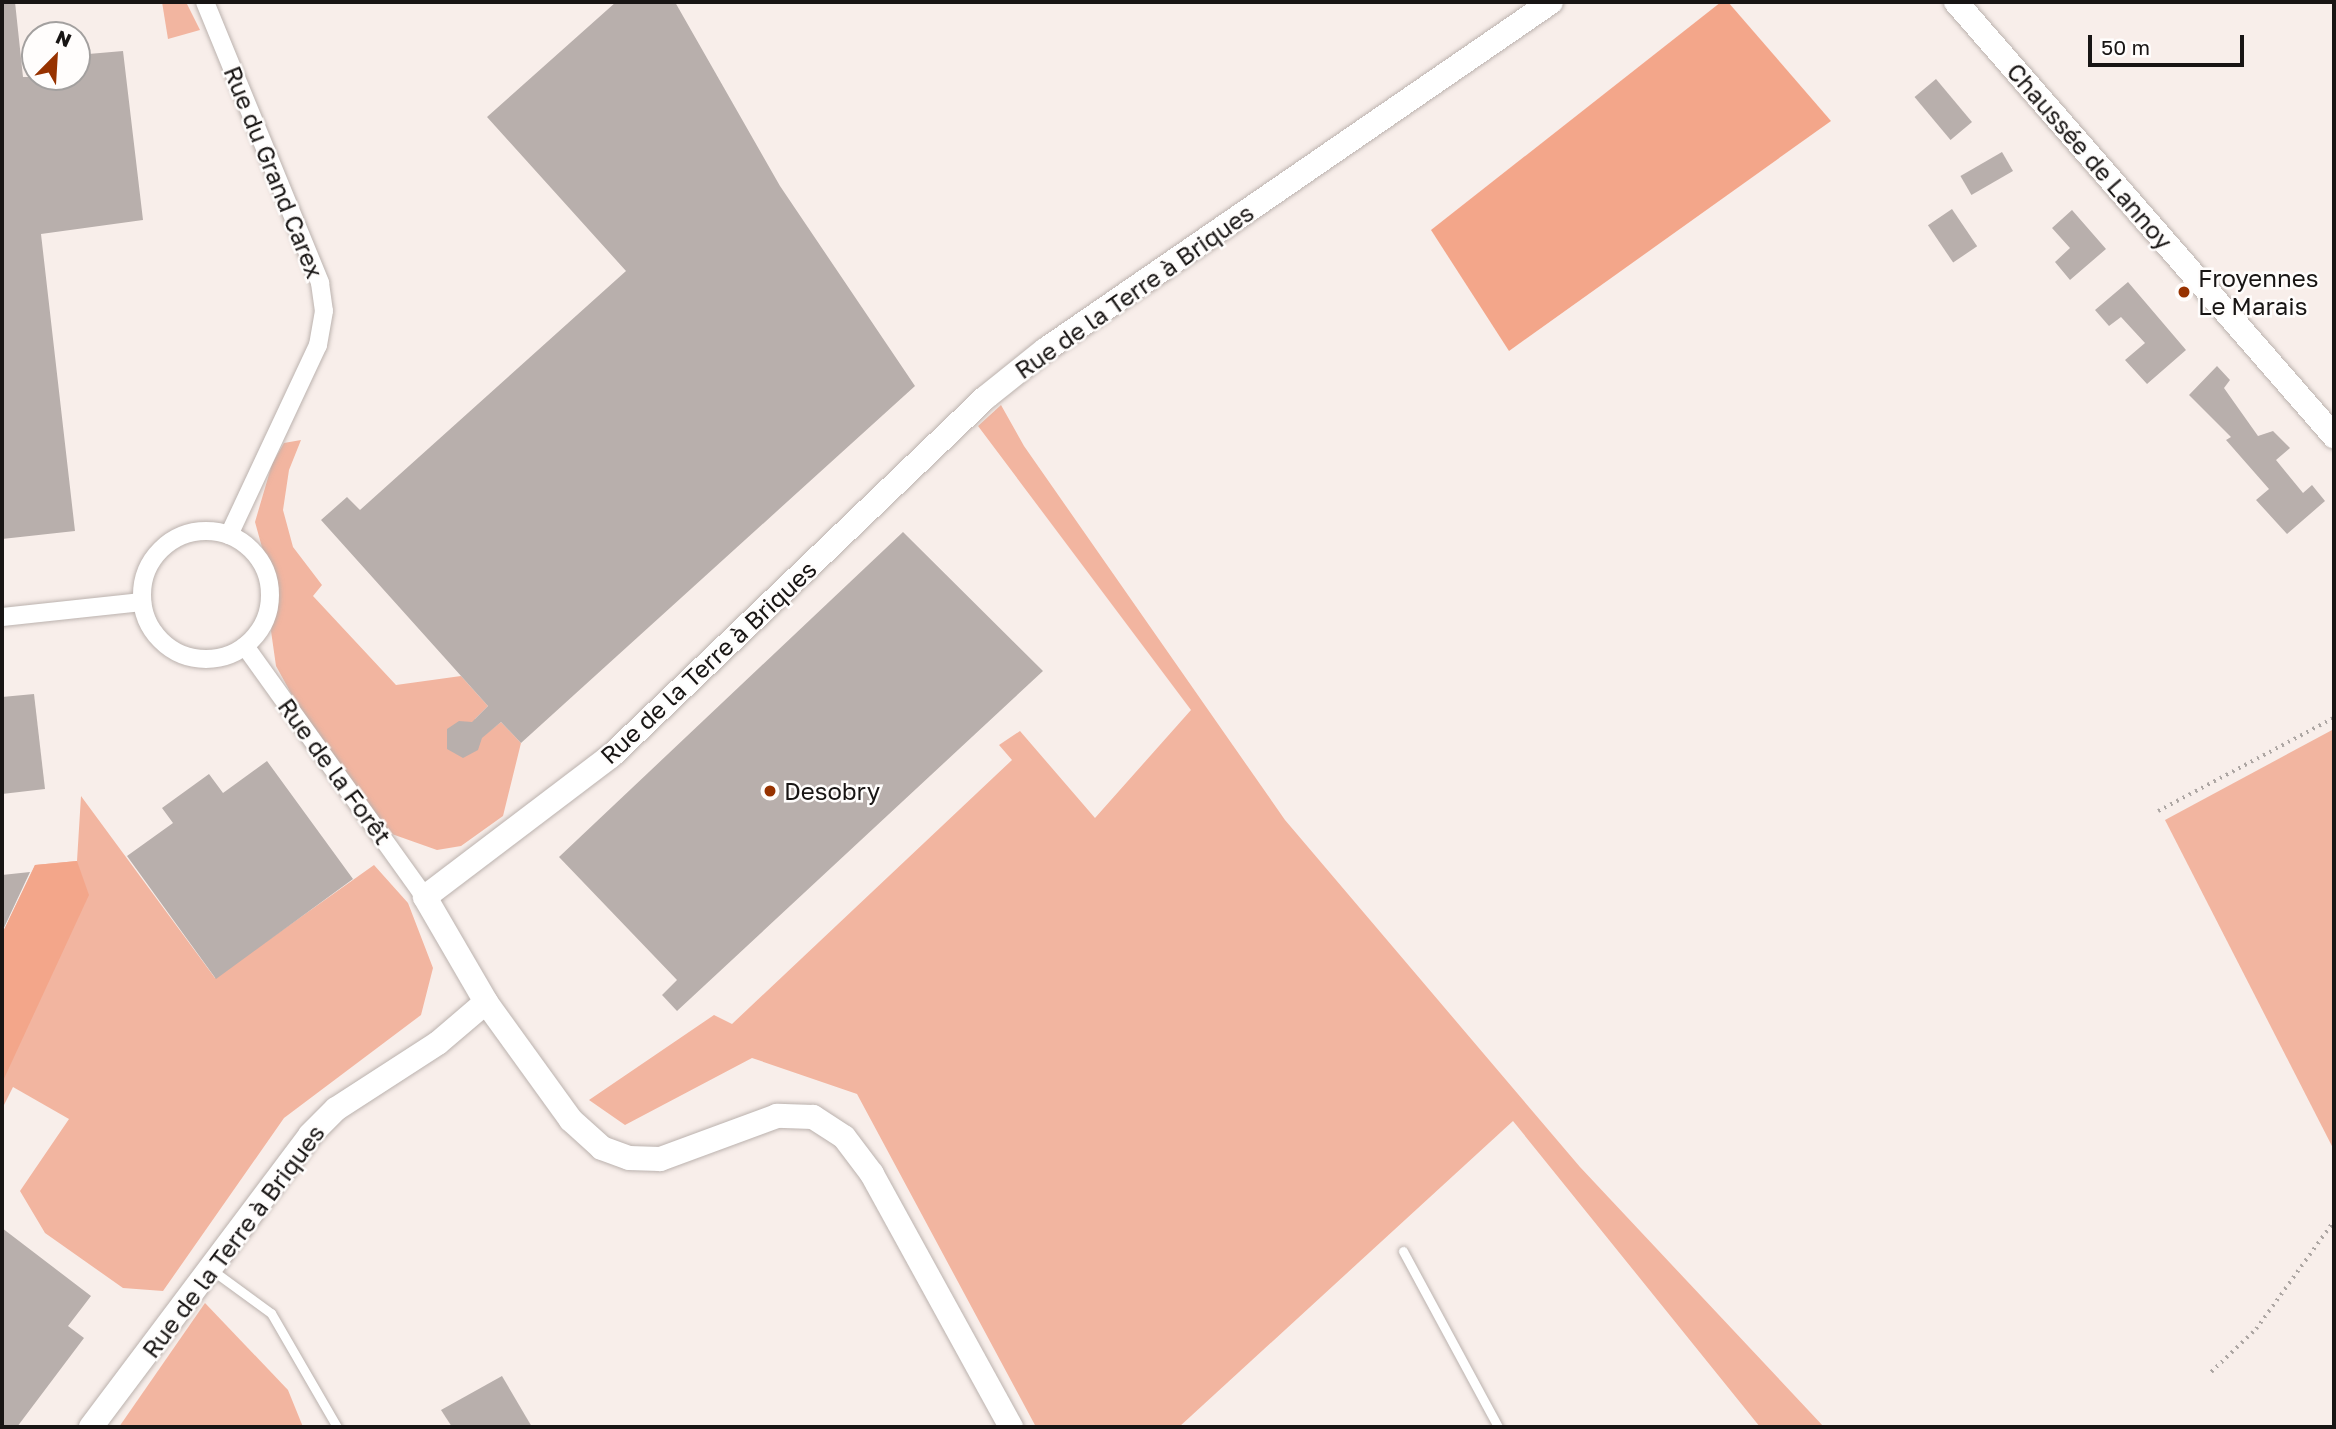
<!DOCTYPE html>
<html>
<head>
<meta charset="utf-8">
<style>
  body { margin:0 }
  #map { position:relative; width:2336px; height:1429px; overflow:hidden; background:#f8eeea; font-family:"Golos Text",sans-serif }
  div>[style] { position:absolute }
  .green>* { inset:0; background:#f2b5a0 }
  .forest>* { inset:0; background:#f3a68a }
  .building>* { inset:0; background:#b8afac; transform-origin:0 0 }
  .path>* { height:3.5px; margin-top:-1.75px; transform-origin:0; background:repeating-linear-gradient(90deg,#ada6a3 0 2px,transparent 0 7px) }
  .roads { filter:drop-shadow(0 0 2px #bbb2ae) drop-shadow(0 0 2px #bbb2ae) }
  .service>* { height:9px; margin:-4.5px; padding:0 4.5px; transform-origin:4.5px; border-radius:4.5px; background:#fff }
  .minor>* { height:18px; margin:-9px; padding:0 9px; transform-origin:9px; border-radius:9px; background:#fff }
  .minor>.ring { margin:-9px; padding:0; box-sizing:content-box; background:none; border:18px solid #fff; border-radius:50% }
  .secondary>* { height:24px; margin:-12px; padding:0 12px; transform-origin:12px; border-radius:12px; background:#fff }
  .dots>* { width:19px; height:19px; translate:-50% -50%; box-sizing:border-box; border:4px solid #fffdfc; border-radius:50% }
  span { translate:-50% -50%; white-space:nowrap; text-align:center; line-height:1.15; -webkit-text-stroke:5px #fffdfc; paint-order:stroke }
  .street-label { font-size:24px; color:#181514 }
  .poi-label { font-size:24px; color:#181514 }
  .left { translate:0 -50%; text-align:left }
  .frame { position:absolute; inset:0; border:4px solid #181514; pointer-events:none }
  .north { position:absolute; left:21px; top:21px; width:70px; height:70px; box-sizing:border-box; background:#fffdfc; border:2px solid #a3a09f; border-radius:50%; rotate:24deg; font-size:19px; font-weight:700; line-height:28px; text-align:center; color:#181514 }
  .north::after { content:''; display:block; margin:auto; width:24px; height:32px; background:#973200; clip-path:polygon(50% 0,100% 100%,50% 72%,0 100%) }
  .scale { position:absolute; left:2088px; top:35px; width:156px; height:32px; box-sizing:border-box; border:4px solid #181514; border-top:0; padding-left:9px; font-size:21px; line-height:24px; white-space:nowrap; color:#181514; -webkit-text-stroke:5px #fffdfc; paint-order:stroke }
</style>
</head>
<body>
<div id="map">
  <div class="green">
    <div style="clip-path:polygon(162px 2px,186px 2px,200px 30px,168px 39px)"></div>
    <div style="clip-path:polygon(1001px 405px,1024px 446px,1285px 820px,1580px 1167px,1824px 1427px,1760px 1427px,1513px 1121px,1179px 1427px,1036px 1427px,857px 1094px,752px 1058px,625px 1125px,589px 1100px,714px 1015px,732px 1024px,1012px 760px,999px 745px,1020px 731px,1095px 818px,1191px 710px,978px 426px)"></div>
    <div style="clip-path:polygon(301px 440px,289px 470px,283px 510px,293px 547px,322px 585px,313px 596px,396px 685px,461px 676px,488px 706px,475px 719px,487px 733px,501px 722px,521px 743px,503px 816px,461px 846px,437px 850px,389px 833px,303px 715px,276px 666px,271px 631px,276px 598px,255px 522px,272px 464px,284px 443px)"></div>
    <div style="clip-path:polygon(2334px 729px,2334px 1150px,2165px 820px)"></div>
    <div style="clip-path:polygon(81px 796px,215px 978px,374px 865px,408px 903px,433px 968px,421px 1015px,284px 1118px,163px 1291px,123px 1288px,45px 1233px,20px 1191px,69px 1119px,13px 1087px,2px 1109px,2px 934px,35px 865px,77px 861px)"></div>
    <div style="clip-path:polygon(205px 1303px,288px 1390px,303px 1427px,119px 1427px)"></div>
  </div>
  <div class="forest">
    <div style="clip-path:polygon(1721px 2px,1728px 2px,1831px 121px,1509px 351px,1431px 230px)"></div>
    <div style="clip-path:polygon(77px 861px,89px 895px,2px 1083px,2px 934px,35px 865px)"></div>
  </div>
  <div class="building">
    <div style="clip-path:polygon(2px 2px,15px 2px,23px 77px,77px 77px,77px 55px,123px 51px,143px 220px,41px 234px,75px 531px,2px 539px)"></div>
    <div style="clip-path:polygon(616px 2px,675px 2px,780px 186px,915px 386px,521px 743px,501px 722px,482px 738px,478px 750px,463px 758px,447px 749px,447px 729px,459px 721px,472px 722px,488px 706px,321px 520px,347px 497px,360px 510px,626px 271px,487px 117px)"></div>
    <div style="left:1936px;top:79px;width:56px;height:28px;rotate:50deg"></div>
    <div style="left:2002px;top:152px;width:22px;height:48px;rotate:60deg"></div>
    <div style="left:1952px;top:209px;width:45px;height:29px;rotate:56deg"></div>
    <div style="clip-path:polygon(2072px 210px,2106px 249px,2070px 280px,2055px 262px,2070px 248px,2052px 228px)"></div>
    <div style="clip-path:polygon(2128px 282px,2186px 350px,2147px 384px,2125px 360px,2145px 343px,2121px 317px,2109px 326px,2095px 310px)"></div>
    <div style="clip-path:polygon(2217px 366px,2230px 380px,2224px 388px,2258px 436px,2273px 431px,2290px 448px,2276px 460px,2303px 493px,2312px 485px,2325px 501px,2287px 534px,2256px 500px,2269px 489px,2226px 440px,2231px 437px,2189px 395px)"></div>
    <div style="clip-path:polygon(903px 532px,1043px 671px,677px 1011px,662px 995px,677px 980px,559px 857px)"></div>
    <div style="clip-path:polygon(34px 694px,45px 789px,2px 794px,2px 697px)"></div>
    <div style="clip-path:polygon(267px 761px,353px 879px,216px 979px,127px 856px,173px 823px,162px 808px,209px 774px,223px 793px)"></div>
    <div style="clip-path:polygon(30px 872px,2px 932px,2px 875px)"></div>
    <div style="clip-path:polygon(2px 1228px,91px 1296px,68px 1326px,84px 1338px,17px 1427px,2px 1427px)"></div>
    <div style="clip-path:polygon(502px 1376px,532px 1427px,452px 1427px,441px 1410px)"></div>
  </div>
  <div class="path">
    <div style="left:2158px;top:811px;width:199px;rotate:-27.9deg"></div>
    <div style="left:2211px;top:1372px;width:62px;rotate:-43.7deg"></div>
    <div style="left:2256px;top:1329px;width:133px;rotate:-54.2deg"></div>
  </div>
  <div class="roads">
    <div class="service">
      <div style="left:1403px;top:1251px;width:200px;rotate:61.6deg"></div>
      <div style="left:212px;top:1270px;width:73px;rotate:36.1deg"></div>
      <div style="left:271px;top:1313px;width:132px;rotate:59.9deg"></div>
    </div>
    <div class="minor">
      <div style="left:205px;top:2px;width:304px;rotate:67.7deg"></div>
      <div style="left:320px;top:283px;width:28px;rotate:82deg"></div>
      <div style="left:324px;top:311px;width:35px;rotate:100deg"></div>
      <div style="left:318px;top:345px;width:210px;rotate:115.1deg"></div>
      <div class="ring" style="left:142px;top:531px;width:110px;height:110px"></div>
      <div style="left:2px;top:617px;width:141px;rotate:-6.1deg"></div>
      <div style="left:245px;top:646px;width:309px;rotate:54.4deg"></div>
    </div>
    <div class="secondary">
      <div style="left:1956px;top:2px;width:576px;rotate:48.95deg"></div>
      <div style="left:91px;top:1427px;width:365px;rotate:-53.1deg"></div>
      <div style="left:310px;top:1135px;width:37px;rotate:-45deg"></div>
      <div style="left:336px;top:1109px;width:121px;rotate:-32.9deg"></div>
      <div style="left:438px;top:1043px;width:63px;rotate:-40.5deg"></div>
      <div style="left:1011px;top:1427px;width:289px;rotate:-118.8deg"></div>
      <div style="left:872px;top:1174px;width:46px;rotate:-127.1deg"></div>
      <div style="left:844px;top:1137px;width:37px;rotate:-147deg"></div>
      <div style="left:813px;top:1117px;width:36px;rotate:-178deg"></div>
      <div style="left:777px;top:1116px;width:125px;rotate:159.8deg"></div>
      <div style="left:660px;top:1159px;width:31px;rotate:-178deg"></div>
      <div style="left:629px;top:1158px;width:29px;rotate:-160deg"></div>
      <div style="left:602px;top:1148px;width:42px;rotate:-137.9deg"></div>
      <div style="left:571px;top:1120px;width:145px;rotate:-125.8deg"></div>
      <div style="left:486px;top:1002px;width:121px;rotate:-120.2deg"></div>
      <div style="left:425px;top:897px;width:233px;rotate:-37.2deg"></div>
      <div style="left:611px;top:756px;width:518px;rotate:-43.75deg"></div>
      <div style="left:985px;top:398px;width:77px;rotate:-38.7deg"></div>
      <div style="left:1045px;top:350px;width:614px;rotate:-34.52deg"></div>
    </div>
  </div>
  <div class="dots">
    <div style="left:2184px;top:292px;background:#973200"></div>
    <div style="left:770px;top:791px;background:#973200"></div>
  </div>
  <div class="street-label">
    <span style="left:2090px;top:156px;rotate:49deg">Chaussée de Lannoy</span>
    <span style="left:274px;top:172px;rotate:68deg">Rue du Grand Carex</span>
    <span style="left:1134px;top:291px;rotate:-35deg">Rue de la Terre à Briques</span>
    <span style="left:708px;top:662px;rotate:-43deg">Rue de la Terre à Briques</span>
    <span style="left:335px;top:771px;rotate:54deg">Rue de la Forêt</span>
    <span style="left:233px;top:1241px;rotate:-53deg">Rue de la Terre à Briques</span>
  </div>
  <div class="poi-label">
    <span class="left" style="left:2198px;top:292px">Froyennes<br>Le Marais</span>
    <span class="left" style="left:784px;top:791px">Desobry</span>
  </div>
  <div class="frame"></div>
  <div class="north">N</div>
  <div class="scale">50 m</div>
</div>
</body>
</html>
